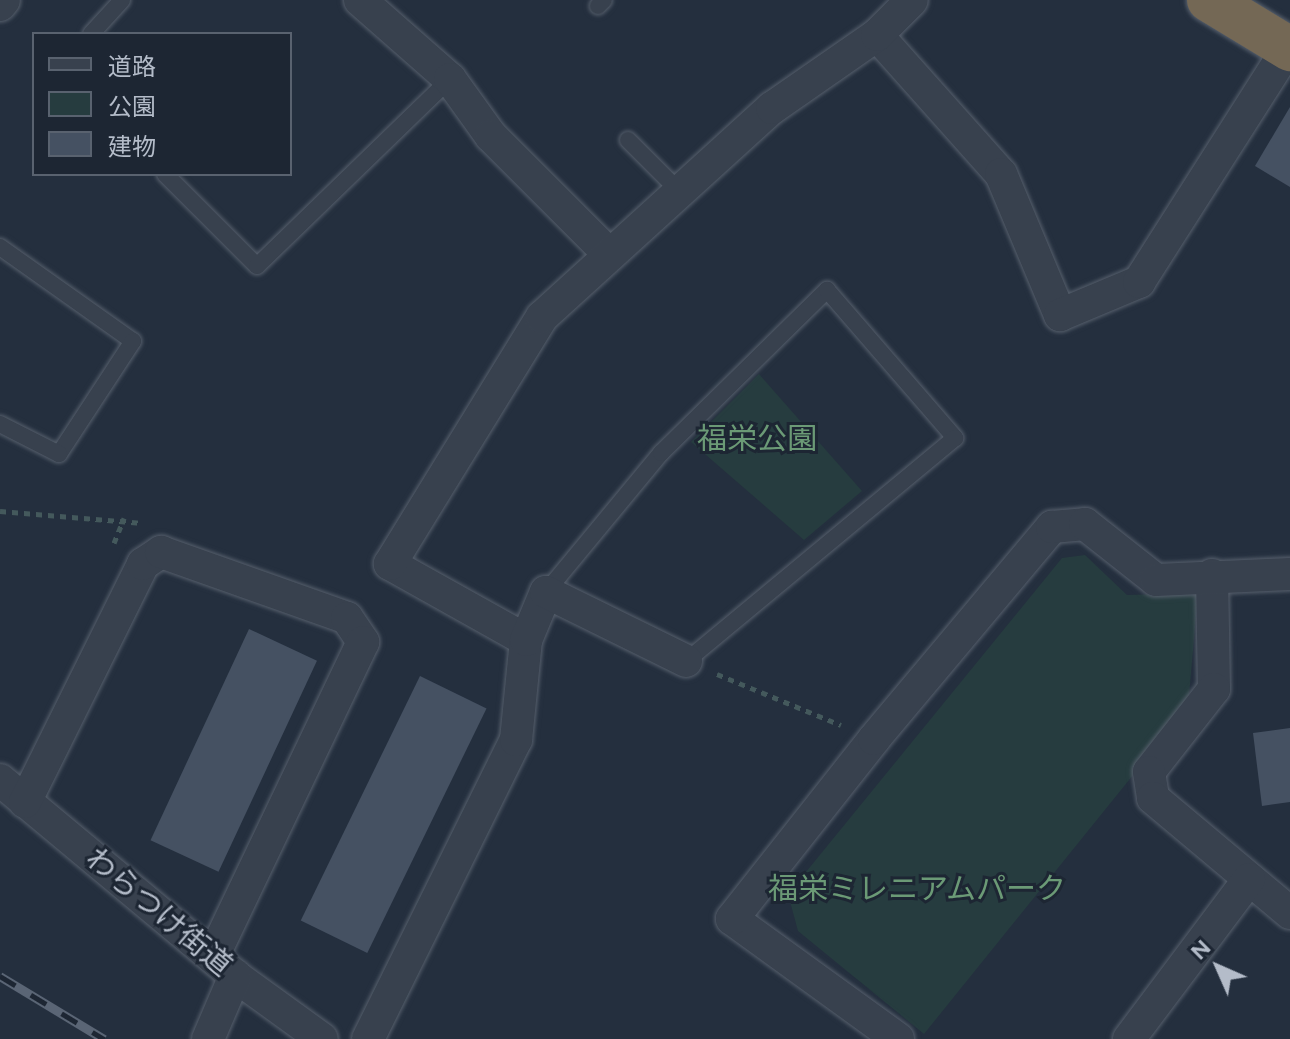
<!DOCTYPE html>
<html>
<head>
<meta charset="utf-8">
<style>
  body { margin:0 }
  #map { position:relative; width:1290px; height:1039px; overflow:hidden; background:#242f3e; font-family:Figtree,"Noto Sans JP",sans-serif }
  div>[style] { position:absolute }
  .green>* { inset:0; background:#263c3f }
  .building>* { inset:0; background:#455162; transform-origin:0 0 }
  .path>* { height:5px; margin-top:-2.5px; transform-origin:0; background:repeating-linear-gradient(90deg,#44595c 0 6px,transparent 0 12px) }
  .roads { filter:drop-shadow(0 0 2px #565f6c) drop-shadow(0 0 2px #565f6c) }
  .lane>* { height:16px; margin:-8px; padding:0 8px; transform-origin:8px; border-radius:8px; background:#38414e }
  .street>* { height:32px; margin:-16px; padding:0 16px; transform-origin:16px; border-radius:16px; background:#38414e }
  .highway>* { height:44px; margin:-22px; padding:0 22px; transform-origin:22px; border-radius:22px; background:#746855 }
  .rail>* { height:9px; margin-top:-4.5px; transform-origin:0; background:repeating-linear-gradient(90deg,#1d2633 0 18px,#5a6575 0 36px); box-sizing:border-box; border-block:2px solid #5a6575 }
  span { translate:-50% -50%; white-space:nowrap; text-align:center; line-height:1.15; -webkit-text-stroke:6px #1d2633; paint-order:stroke }
  .park-label { font-size:30px; color:#6b9a76 }
  .street-label { font-size:30px; color:#b4bcc9 }
  .legend { position:absolute; left:32px; top:32px; width:260px; height:144px; box-sizing:border-box; background:#1d2633; border:2px solid #59626f; margin:0; padding:10px 14px; list-style:none; font-size:24px; color:#b4bcc9 }
  .legend li { display:flex; align-items:center; gap:16px; height:40px }
  .legend b { width:40px; border:2px solid #59626f }
  .north { position:absolute; left:1178px; top:927px; width:80px; height:80px; -webkit-text-stroke:6px #1d2633; paint-order:stroke; rotate:315deg; font-size:22px; font-weight:700; line-height:32px; text-align:center; color:#b4bcc9 }
  .north::after { content:''; display:block; margin:auto; width:28px; height:36px; background:#b4bcc9; clip-path:polygon(50% 0,100% 100%,50% 72%,0 100%) }
</style>
</head>
<body>
<div id="map">
  <div class="green">
    <div style="clip-path:polygon(759px 374px,862px 491px,804px 540px,691px 442px)"></div>
    <div style="clip-path:polygon(1085px 555px,1127px 595px,1198px 593px,1188px 707px,924px 1034px,798px 931px,788px 894px,1062px 558px)"></div>
  </div>
  <div class="building">
    <div style="clip-path:polygon(1290px 107px,1290px 187px,1255px 166px)"></div>
    <div style="left:249px;top:629px;width:75px;height:233px;rotate:25deg"></div>
    <div style="left:420px;top:676px;width:74px;height:272px;rotate:26deg"></div>
    <div style="clip-path:polygon(1290px 728px,1290px 802px,1262px 806px,1253px 733px)"></div>
  </div>
  <div class="path">
    <div style="left:0;top:511px;width:143px;rotate:4.8deg"></div>
    <div style="left:114px;top:543px;width:27px;rotate:-68deg"></div>
    <div style="left:717px;top:674px;width:134px;rotate:22.4deg"></div>
  </div>
  <div class="roads">
    <div class="lane">
      <div style="left:598px;top:6px;width:8px;rotate:-45deg"></div>
      <div style="left:91px;top:34px;width:46px;rotate:-47.6deg"></div>
      <div style="left:628px;top:140px;width:69px;rotate:45deg"></div>
      <div style="left:165px;top:174px;width:130px;rotate:45deg"></div>
      <div style="left:257px;top:266px;width:269px;rotate:-44.1deg"></div>
      <div style="left:0;top:247px;width:163px;rotate:35.3deg"></div>
      <div style="left:133px;top:341px;width:135px;rotate:123.2deg"></div>
      <div style="left:59px;top:454px;width:66px;rotate:-153deg"></div>
      <div style="left:546px;top:592px;width:180px;rotate:-50.4deg"></div>
      <div style="left:661px;top:453px;width:233px;rotate:-44.5deg"></div>
      <div style="left:827px;top:290px;width:196px;rotate:49.1deg"></div>
      <div style="left:955px;top:438px;width:349px;rotate:140.3deg"></div>
    </div>
    <div class="street">
      <div style="left:360px;top:0;width:120px;rotate:41.3deg"></div>
      <div style="left:450px;top:79px;width:70px;rotate:54.3deg"></div>
      <div style="left:491px;top:136px;width:167px;rotate:45deg"></div>
      <div style="left:0;top:5px;width:6px;rotate:-51deg"></div>
      <div style="left:877px;top:35px;width:186px;rotate:48.3deg"></div>
      <div style="left:1001px;top:174px;width:153px;rotate:67.3deg"></div>
      <div style="left:1060px;top:315px;width:86px;rotate:-22.7deg"></div>
      <div style="left:1139px;top:282px;width:277px;rotate:-57.5deg"></div>
      <div style="left:1212px;top:575px;width:114px;rotate:89deg"></div>
      <div style="left:1214px;top:689px;width:105px;rotate:128.1deg"></div>
      <div style="left:1149px;top:772px;width:26px;rotate:81deg"></div>
      <div style="left:1153px;top:798px;width:179px;rotate:40deg"></div>
      <div style="left:526px;top:640px;width:156px;rotate:-150.8deg"></div>
      <div style="left:390px;top:564px;width:290px;rotate:-58.4deg"></div>
      <div style="left:542px;top:317px;width:311px;rotate:-42.3deg"></div>
      <div style="left:772px;top:108px;width:128px;rotate:-34.8deg"></div>
      <div style="left:877px;top:35px;width:49px;rotate:-45deg"></div>
      <div style="left:0;top:780px;width:306px;rotate:39.8deg"></div>
      <div style="left:235px;top:976px;width:107px;rotate:35.9deg"></div>
      <div style="left:25px;top:802px;width:266px;rotate:-63.6deg"></div>
      <div style="left:143px;top:564px;width:22px;rotate:-34deg"></div>
      <div style="left:161px;top:552px;width:197px;rotate:19.5deg"></div>
      <div style="left:347px;top:618px;width:29px;rotate:56deg"></div>
      <div style="left:363px;top:642px;width:349px;rotate:115.5deg"></div>
      <div style="left:208px;top:1039px;width:69px;rotate:-66.8deg"></div>
      <div style="left:368px;top:1039px;width:334px;rotate:-63.7deg"></div>
      <div style="left:516px;top:740px;width:100px;rotate:-84.3deg"></div>
      <div style="left:526px;top:640px;width:52px;rotate:-67.4deg"></div>
      <div style="left:546px;top:592px;width:156px;rotate:26.2deg"></div>
      <div style="left:898px;top:1039px;width:205px;rotate:-144.1deg"></div>
      <div style="left:732px;top:919px;width:229px;rotate:-51.7deg"></div>
      <div style="left:874px;top:739px;width:277px;rotate:-50deg"></div>
      <div style="left:1052px;top:527px;width:33px;rotate:-5deg"></div>
      <div style="left:1085px;top:524px;width:90px;rotate:38.3deg"></div>
      <div style="left:1156px;top:580px;width:134px;rotate:-2.6deg"></div>
      <div style="left:1129px;top:1039px;width:200px;rotate:-53.1deg"></div>
    </div>
    <div class="highway">
      <div style="left:1209px;top:0;width:95px;rotate:31.2deg"></div>
    </div>
  </div>
  <div class="rail">
    <div style="left:0;top:976px;width:122px;rotate:31.2deg"></div>
  </div>
  <div class="park-label">
    <span style="left:757px;top:439px">福栄公園</span>
    <span style="left:917px;top:889px">福栄ミレニアムパーク</span>
  </div>
  <div class="street-label">
    <span style="left:159px;top:912px;rotate:40deg">わらつけ街道</span>
  </div>
  <ul class="legend">
  <li><b style="height:10px;background:#38414e"></b>道路</li>
  <li><b style="height:22px;background:#263c3f"></b>公園</li>
  <li><b style="height:22px;background:#455162"></b>建物</li>
  </ul>
  <div class="north">N</div>
</div>
</body>
</html>
